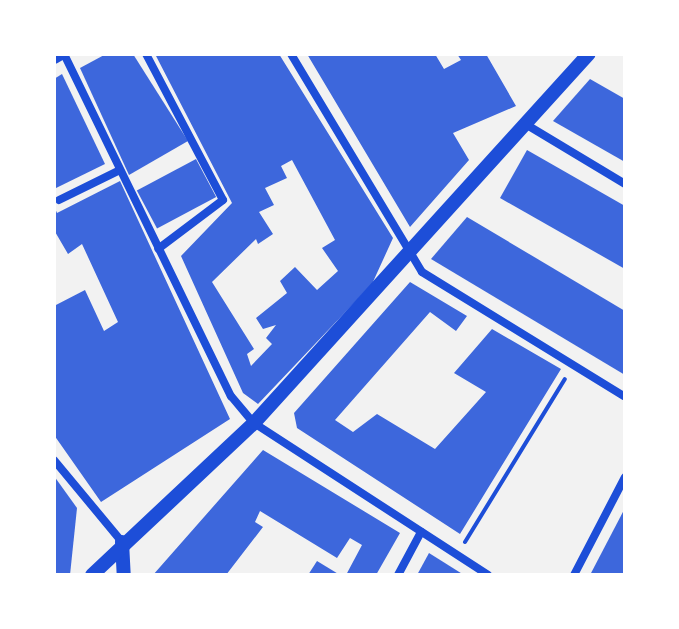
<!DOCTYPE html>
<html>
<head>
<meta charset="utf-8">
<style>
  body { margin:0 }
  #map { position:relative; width:679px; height:629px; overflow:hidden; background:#f2f2f2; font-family:Jost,sans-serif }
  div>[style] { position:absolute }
  .building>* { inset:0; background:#3d67dc; transform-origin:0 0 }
  .path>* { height:4px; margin:-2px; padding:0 2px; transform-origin:2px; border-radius:2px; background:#1d4ed8 }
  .minor>* { height:8px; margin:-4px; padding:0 4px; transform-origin:4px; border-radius:4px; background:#1d4ed8 }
  .tertiary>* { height:14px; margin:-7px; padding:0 7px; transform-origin:7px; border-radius:7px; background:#1d4ed8 }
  span { translate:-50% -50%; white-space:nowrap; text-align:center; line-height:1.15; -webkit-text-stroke:8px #fff; paint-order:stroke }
  .frame { position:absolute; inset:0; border:56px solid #fff; pointer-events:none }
</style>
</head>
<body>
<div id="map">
  <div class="building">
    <div style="clip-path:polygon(106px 54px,133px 54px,188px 141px,129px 175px,80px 68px)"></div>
    <div style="clip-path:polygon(evenodd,155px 54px,279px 54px,393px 238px,372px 284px,258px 404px,243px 393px,181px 256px,232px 203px,155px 54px,292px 160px,335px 240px,322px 248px,338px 271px,317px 290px,295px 267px,280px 281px,287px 293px,256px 318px,263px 329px,276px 325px,266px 338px,272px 344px,251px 366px,247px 354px,254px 349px,212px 282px,256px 239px,258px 244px,273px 234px,259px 212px,274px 205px,265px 188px,287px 178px,281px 166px,292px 160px)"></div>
    <div style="clip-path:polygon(307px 54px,435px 54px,444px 69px,461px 60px,457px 54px,486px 54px,516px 106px,453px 133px,469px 160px,410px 227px)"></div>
    <div style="clip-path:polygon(62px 74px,105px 164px,54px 189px,54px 79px)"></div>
    <div style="clip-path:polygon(590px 79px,625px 99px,625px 162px,553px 121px)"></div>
    <div style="clip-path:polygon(527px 150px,625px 206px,625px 269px,500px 198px)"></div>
    <div style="left:196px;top:159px;width:43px;height:67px;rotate:62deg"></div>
    <div style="clip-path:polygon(120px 181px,230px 419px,101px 502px,54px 435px,54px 306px,85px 290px,104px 331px,118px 322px,82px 244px,68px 254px,54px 230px,54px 206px,57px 213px)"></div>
    <div style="clip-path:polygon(467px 217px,625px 311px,625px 375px,431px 259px)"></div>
    <div style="clip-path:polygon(410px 282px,467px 316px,456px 331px,430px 312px,335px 420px,353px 432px,377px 414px,435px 449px,486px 392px,454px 373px,492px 329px,561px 369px,460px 534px,297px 428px,294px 413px)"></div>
    <div style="clip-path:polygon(263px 450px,400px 533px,376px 575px,346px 575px,362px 545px,350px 538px,337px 558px,260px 511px,255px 522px,263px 527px,226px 575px,153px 575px)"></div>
    <div style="clip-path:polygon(54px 476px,77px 508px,70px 575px,54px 575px)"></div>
    <div style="clip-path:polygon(625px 508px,625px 575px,590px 575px)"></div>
    <div style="clip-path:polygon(429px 553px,464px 575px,417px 575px)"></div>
    <div style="clip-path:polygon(317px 561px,340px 575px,308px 575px)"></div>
  </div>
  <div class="path">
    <div style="left:465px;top:542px;width:191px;rotate:-58.5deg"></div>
  </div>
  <div class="minor">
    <div style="left:64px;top:54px;width:381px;rotate:64deg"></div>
    <div style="left:231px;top:396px;width:35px;rotate:50deg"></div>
    <div style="left:254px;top:423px;width:279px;rotate:33deg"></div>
    <div style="left:146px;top:54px;width:165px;rotate:62.2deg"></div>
    <div style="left:223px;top:200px;width:81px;rotate:143deg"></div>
    <div style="left:291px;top:54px;width:254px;rotate:59deg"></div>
    <div style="left:422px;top:272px;width:238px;rotate:31.6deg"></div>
    <div style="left:527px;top:125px;width:114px;rotate:31deg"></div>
    <div style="left:59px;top:200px;width:66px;rotate:-26.2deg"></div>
    <div style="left:54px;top:460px;width:107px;rotate:50.3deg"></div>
    <div style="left:398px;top:575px;width:49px;rotate:-61.9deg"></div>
    <div style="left:574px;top:575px;width:110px;rotate:-62.5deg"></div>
  </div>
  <div class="tertiary">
    <div style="left:54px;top:57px;width:6px;rotate:-31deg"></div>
    <div style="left:122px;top:542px;width:33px;rotate:87deg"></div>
    <div style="left:92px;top:575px;width:222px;rotate:-43.2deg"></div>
    <div style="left:254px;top:423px;width:498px;rotate:-47.8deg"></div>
  </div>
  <div class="frame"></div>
</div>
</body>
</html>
